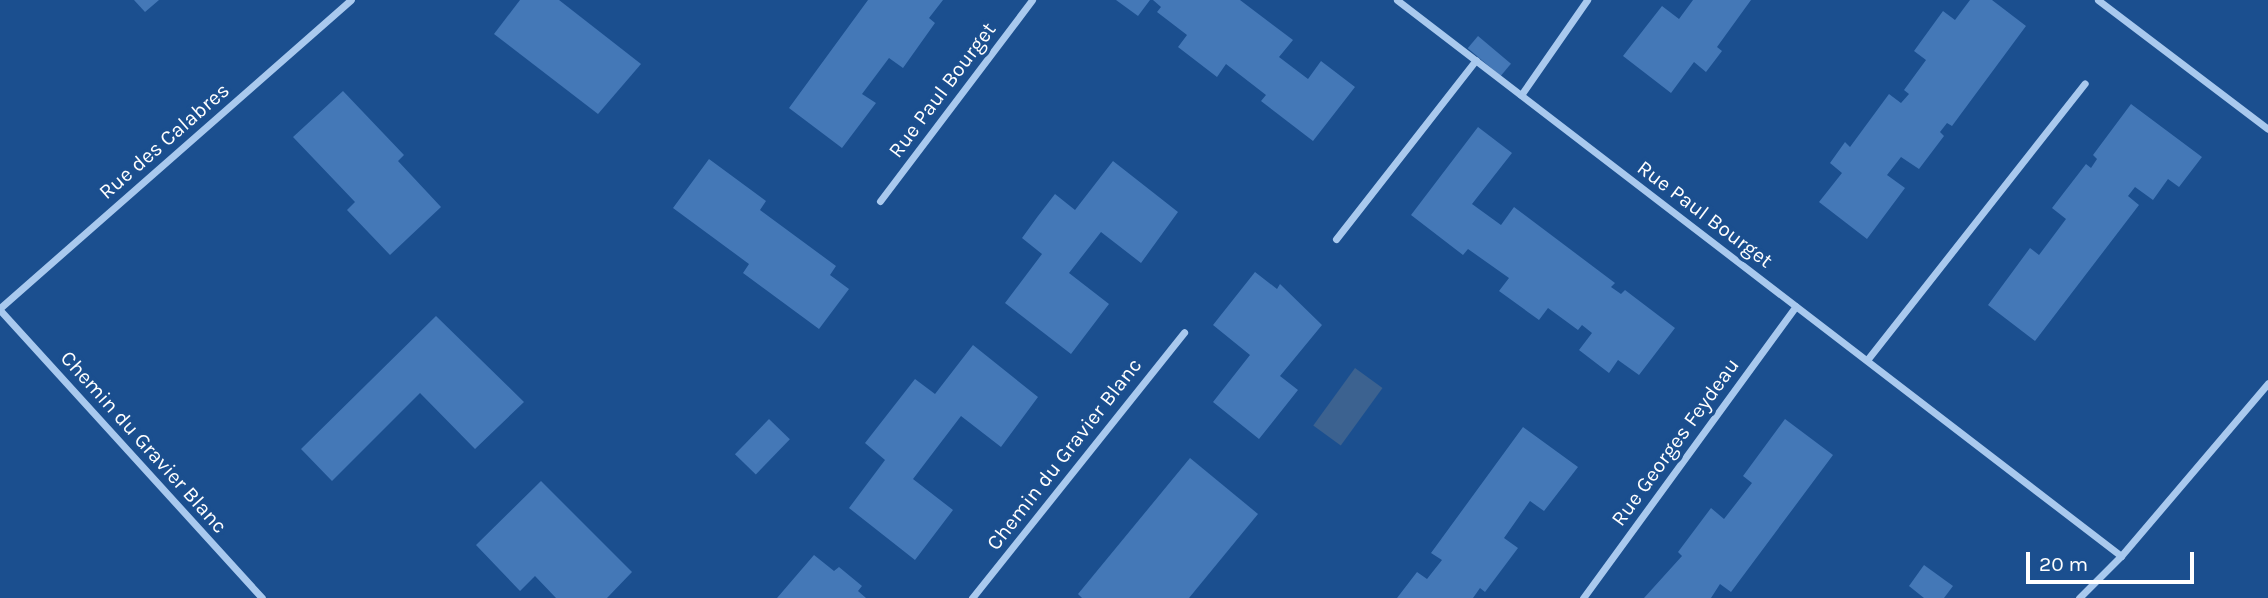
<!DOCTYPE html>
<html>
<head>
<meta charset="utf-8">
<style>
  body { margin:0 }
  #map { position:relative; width:2268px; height:598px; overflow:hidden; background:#1b4f8f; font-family:Karla,sans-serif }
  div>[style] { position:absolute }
  .water>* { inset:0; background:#3c6290; transform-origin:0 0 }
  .building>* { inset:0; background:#4478b7; transform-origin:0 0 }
  .minor>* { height:7px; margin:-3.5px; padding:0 3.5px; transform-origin:3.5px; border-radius:3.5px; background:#a9c9ee }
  span { translate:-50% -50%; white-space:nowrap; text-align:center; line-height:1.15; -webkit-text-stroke:7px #1b4f8f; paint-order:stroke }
  .street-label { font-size:21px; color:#fff }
  .scale { position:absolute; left:2026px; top:552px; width:168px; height:32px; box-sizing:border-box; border:4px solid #fff; border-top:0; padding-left:9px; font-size:21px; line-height:24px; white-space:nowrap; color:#fff; -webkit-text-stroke:5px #1b4f8f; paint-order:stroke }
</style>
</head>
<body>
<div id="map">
  <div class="water">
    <div style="left:1355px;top:368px;width:34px;height:71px;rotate:36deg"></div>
  </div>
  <div class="building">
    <div style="clip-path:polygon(134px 0,159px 0,145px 12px)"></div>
    <div style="clip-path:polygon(520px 0,559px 0,641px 64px,598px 114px,494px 34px)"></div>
    <div style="clip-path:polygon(868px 0,943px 0,929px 18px,935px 23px,903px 68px,889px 58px,862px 94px,876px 103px,842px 148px,789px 108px)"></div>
    <div style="clip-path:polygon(1116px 0,1150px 0,1138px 16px)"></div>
    <div style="clip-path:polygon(1153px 0,1240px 0,1293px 40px,1279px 57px,1308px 79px,1321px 61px,1355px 87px,1313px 141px,1261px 101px,1266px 95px,1226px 64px,1217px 77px,1178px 47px,1187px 35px,1157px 12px,1161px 7px)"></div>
    <div style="clip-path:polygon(1693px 0,1751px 0,1717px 47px,1722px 51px,1706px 72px,1694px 62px,1671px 93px,1623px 56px,1662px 6px,1679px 19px)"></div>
    <div style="clip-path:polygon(1970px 0,1992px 0,2026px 26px,1952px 126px,1947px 123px,1940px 132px,1944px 136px,1919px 169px,1901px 157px,1887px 175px,1905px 188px,1867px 239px,1819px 202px,1842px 173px,1830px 163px,1845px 142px,1850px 147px,1889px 94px,1901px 103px,1909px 94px,1904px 90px,1926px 60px,1914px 51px,1943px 11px,1955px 20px)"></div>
    <div style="left:1478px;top:36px;width:43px;height:16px;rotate:40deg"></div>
    <div style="clip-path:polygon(343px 91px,404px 155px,398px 161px,441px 207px,390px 255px,347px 210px,355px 202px,293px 137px)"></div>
    <div style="clip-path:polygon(2131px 104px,2202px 157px,2179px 187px,2168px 179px,2153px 200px,2135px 187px,2128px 196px,2139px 205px,2035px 341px,1988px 305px,2030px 248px,2039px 255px,2066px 219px,2052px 208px,2086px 164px,2091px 168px,2097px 159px,2093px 155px)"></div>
    <div style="clip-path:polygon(1478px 127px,1512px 153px,1472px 204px,1501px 225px,1514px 207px,1615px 283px,1611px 287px,1621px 294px,1625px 290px,1675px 328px,1639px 375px,1618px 360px,1609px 373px,1579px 350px,1592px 333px,1582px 325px,1578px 330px,1548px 308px,1539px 320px,1499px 291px,1509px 278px,1468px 249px,1463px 255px,1411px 215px)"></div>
    <div style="clip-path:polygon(709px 159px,766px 201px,760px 210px,836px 266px,830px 275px,849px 289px,819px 329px,743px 273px,749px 264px,673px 208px)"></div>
    <div style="clip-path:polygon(1113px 161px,1178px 212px,1141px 263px,1101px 232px,1069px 273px,1109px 304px,1071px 354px,1005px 303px,1042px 254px,1022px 238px,1038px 216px,1055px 194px,1075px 210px)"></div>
    <div style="clip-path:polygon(1255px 272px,1277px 289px,1280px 284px,1322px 325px,1280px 376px,1298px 390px,1259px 439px,1213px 402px,1250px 355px,1213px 325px)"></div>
    <div style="clip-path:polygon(436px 316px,524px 402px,475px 449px,420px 393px,332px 481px,301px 449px)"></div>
    <div style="clip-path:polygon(973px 345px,1038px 397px,1001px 447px,961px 416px,913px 479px,953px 510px,915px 560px,849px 508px,885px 460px,865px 443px,915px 379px,935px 394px)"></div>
    <div style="left:769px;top:419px;width:29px;height:49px;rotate:44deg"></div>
    <div style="clip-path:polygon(1785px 419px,1833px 455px,1731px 592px,1720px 584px,1711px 598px,1644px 598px,1682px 556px,1678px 552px,1711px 508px,1724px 519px,1752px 483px,1743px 476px)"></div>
    <div style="clip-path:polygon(1523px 427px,1578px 467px,1544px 511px,1530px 501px,1504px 538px,1518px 548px,1485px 592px,1480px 588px,1473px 598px,1397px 598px,1417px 572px,1427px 579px,1442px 560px,1431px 553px)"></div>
    <div style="clip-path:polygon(1190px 458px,1258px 514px,1189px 598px,1082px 598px,1078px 594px)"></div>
    <div style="clip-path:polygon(541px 481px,632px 572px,607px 598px,556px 598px,535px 576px,520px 591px,476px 545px)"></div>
    <div style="clip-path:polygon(814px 555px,834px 571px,839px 567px,862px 586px,858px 591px,866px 598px,777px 598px)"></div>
    <div style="clip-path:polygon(1924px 565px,1953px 586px,1944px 598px,1924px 598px,1909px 586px)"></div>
  </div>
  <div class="minor">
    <div style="left:1397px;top:0;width:913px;rotate:37.52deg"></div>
    <div style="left:2098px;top:0;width:213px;rotate:37.2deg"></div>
    <div style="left:1521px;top:95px;width:116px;rotate:-55.2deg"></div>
    <div style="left:880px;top:201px;width:252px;rotate:-52.9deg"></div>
    <div style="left:1336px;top:239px;width:227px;rotate:-52deg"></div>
    <div style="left:0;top:308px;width:467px;rotate:-41.3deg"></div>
    <div style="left:0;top:310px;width:389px;rotate:47.7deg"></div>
    <div style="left:1867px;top:360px;width:352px;rotate:-51.8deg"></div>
    <div style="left:972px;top:598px;width:340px;rotate:-51.4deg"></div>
    <div style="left:1583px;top:598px;width:361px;rotate:-53.9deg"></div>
    <div style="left:2079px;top:598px;width:59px;rotate:-45deg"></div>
    <div style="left:2121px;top:556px;width:227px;rotate:-49.6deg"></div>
  </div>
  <div class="street-label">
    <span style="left:942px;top:90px;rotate:-53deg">Rue Paul Bourget</span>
    <span style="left:164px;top:141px;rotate:-41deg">Rue des Calabres</span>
    <span style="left:1705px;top:214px;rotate:37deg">Rue Paul Bourget</span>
    <span style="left:144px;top:442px;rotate:48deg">Chemin du Gravier Blanc</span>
    <span style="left:1675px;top:442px;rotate:-54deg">Rue Georges Feydeau</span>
    <span style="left:1064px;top:454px;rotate:-52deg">Chemin du Gravier Blanc</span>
  </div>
  <div class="scale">20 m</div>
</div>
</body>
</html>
